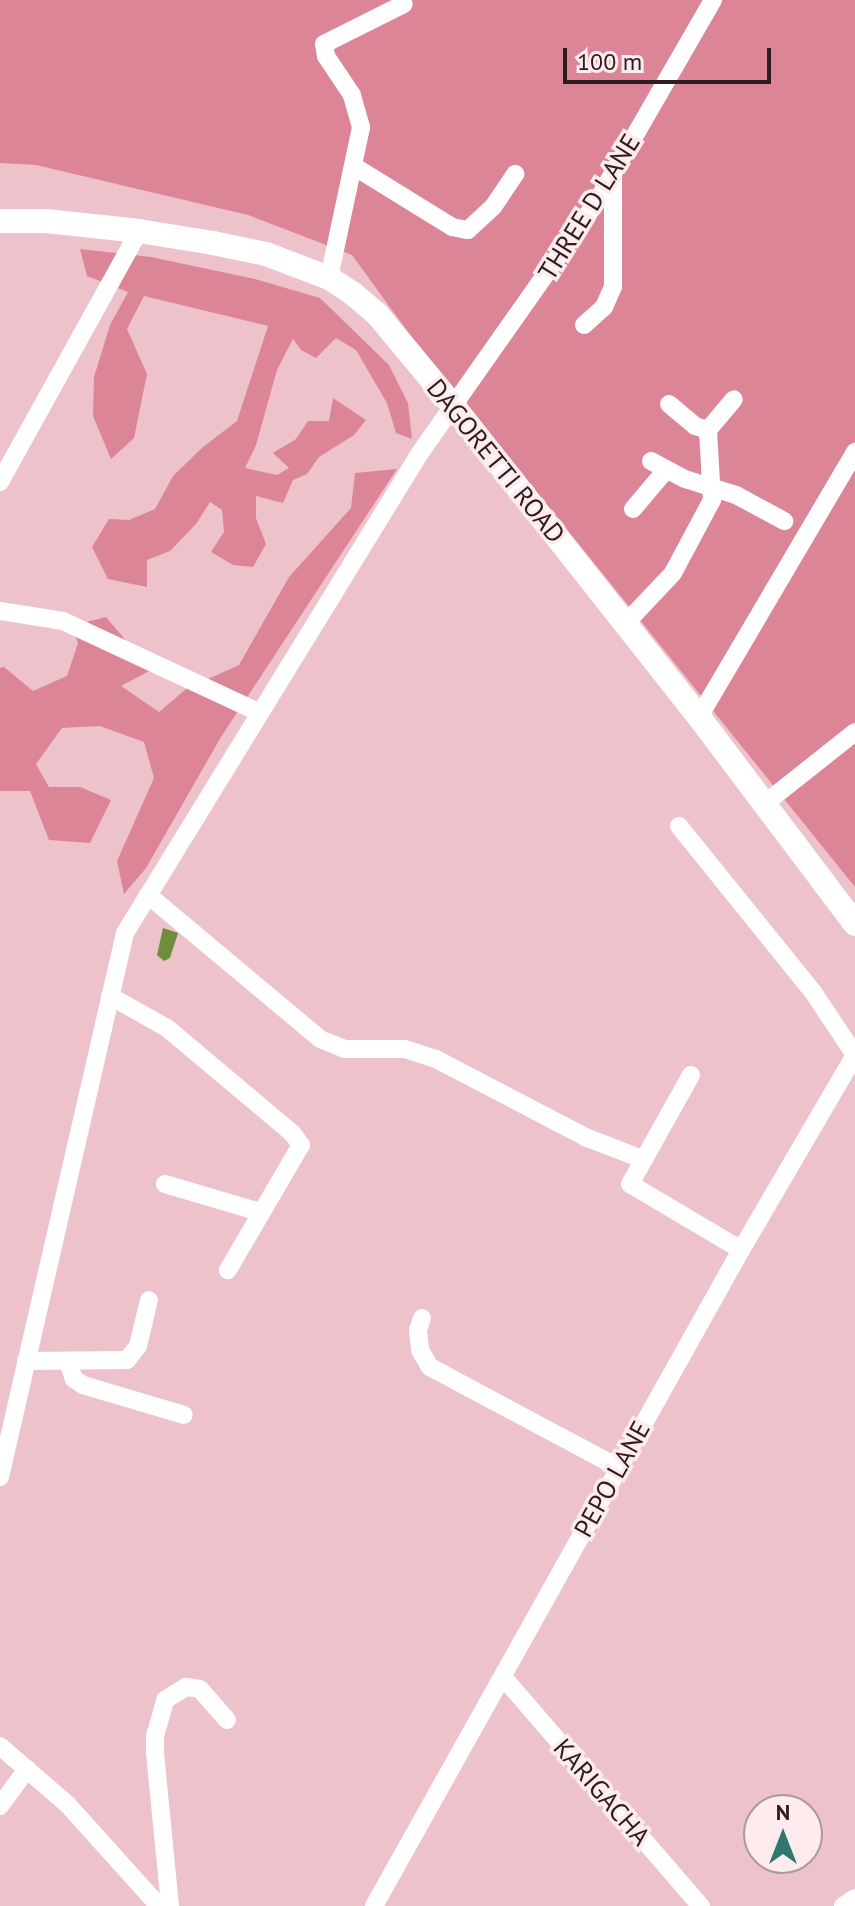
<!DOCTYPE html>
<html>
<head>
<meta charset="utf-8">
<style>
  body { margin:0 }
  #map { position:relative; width:855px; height:1906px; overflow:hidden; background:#eec2ca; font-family:"PT Sans",sans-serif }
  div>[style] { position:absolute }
  .green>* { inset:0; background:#dc8597 }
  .water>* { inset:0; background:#6f8d3b }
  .minor>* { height:18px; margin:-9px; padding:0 9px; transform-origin:9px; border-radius:9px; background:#fff }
  .major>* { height:24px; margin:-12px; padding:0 12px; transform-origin:12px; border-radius:12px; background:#fff }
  span { translate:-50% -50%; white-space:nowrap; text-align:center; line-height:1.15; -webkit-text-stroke:7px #fdebee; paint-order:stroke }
  .street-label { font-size:26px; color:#2d1d20 }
  .north { position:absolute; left:743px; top:1794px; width:80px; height:80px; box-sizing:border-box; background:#fdebee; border:2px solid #aa999c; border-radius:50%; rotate:0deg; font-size:22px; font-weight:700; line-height:32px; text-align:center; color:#2d1d20 }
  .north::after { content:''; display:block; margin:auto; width:28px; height:36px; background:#307771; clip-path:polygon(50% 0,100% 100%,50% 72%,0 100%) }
  .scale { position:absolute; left:563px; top:48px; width:208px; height:36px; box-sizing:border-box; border:4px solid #2d1d20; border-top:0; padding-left:10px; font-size:24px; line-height:28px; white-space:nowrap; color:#2d1d20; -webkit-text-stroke:6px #fdebee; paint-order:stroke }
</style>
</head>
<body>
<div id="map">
  <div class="green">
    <div style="clip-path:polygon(0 0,855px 0,855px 887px,408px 332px,352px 255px,248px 215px,36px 165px,0 163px)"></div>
    <div style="clip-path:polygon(80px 249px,151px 257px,255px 279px,320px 298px,389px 365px,408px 403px,412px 439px,396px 433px,387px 403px,356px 350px,336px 338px,316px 358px,301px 350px,293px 339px,277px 370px,256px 445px,245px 468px,277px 475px,289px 468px,273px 453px,296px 439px,308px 421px,329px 421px,333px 398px,366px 420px,354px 435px,319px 457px,307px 474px,293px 480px,283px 503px,256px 496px,256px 518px,266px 544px,253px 567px,233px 565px,211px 552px,224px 532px,222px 510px,210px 502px,196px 524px,170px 551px,147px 560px,147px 587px,108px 579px,92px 547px,109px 519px,129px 520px,155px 509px,173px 476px,203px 447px,237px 421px,268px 326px,144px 296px,127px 329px,147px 374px,134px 438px,111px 459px,93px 416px,94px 377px,110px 325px,128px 292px,87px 276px)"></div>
    <div style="clip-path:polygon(397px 469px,221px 737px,146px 868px,124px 894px,117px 861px,154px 778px,144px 742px,100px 726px,62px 728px,36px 764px,49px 787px,80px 787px,111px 800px,90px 843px,49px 840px,30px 791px,0 791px,0 668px,4px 667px,33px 691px,67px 676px,78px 643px,71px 626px,106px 617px,151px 670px,121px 686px,159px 712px,186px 689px,239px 665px,289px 577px,351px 508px,355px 473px)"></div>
  </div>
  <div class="water">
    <div style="clip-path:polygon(163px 928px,178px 933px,170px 958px,164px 961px,157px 955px)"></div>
  </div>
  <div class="minor">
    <div style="left:355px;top:167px;width:114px;rotate:31.7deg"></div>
    <div style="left:452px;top:227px;width:16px;rotate:11deg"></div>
    <div style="left:468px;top:230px;width:34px;rotate:-43deg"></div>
    <div style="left:493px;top:207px;width:40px;rotate:-56deg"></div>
    <div style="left:329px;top:278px;width:154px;rotate:-78deg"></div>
    <div style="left:361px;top:127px;width:33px;rotate:-106deg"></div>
    <div style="left:352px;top:95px;width:47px;rotate:-123.7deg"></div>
    <div style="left:326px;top:56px;width:12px;rotate:-99deg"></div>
    <div style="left:324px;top:44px;width:89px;rotate:-26.6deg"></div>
    <div style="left:584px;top:325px;width:27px;rotate:-42deg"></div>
    <div style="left:604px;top:307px;width:22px;rotate:-66deg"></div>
    <div style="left:613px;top:287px;width:109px;rotate:-90deg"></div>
    <div style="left:669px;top:404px;width:34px;rotate:40deg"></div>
    <div style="left:695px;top:426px;width:14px;rotate:17deg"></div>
    <div style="left:651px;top:461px;width:38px;rotate:28deg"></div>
    <div style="left:685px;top:479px;width:53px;rotate:17.4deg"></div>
    <div style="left:736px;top:495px;width:55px;rotate:28.4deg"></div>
    <div style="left:0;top:482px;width:287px;rotate:-61deg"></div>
    <div style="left:633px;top:509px;width:51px;rotate:-49.8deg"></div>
    <div style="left:0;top:611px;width:64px;rotate:9deg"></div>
    <div style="left:63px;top:621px;width:215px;rotate:25deg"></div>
    <div style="left:625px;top:624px;width:70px;rotate:-46.7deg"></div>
    <div style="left:673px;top:573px;width:83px;rotate:-61.9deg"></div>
    <div style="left:712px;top:500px;width:70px;rotate:-93.3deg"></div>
    <div style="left:708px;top:430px;width:40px;rotate:-50deg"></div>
    <div style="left:699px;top:717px;width:308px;rotate:-59.5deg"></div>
    <div style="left:763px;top:805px;width:117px;rotate:-38.4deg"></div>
    <div style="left:679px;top:826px;width:213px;rotate:51.1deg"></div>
    <div style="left:813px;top:992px;width:76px;rotate:56.3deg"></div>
    <div style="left:148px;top:895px;width:224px;rotate:39.9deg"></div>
    <div style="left:320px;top:1039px;width:27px;rotate:22deg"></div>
    <div style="left:345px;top:1049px;width:60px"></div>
    <div style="left:405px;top:1049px;width:33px;rotate:18deg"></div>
    <div style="left:436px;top:1059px;width:168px;rotate:27.6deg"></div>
    <div style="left:585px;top:1137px;width:61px;rotate:21.1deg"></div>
    <div style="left:110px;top:996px;width:65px;rotate:29.3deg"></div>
    <div style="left:167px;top:1028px;width:163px;rotate:40deg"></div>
    <div style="left:292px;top:1133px;width:15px;rotate:53deg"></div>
    <div style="left:301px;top:1145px;width:145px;rotate:120.3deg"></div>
    <div style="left:691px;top:1075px;width:125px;rotate:119.2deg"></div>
    <div style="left:630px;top:1184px;width:129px;rotate:30.7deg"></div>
    <div style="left:165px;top:1184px;width:99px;rotate:16.4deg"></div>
    <div style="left:422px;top:1318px;width:13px;rotate:108deg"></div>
    <div style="left:418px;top:1330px;width:20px;rotate:84deg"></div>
    <div style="left:420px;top:1350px;width:20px;rotate:60deg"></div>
    <div style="left:430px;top:1367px;width:214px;rotate:28.1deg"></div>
    <div style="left:26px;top:1361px;width:101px;rotate:-0.6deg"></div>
    <div style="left:127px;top:1360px;width:18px;rotate:-52deg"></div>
    <div style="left:138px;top:1346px;width:47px;rotate:-76.6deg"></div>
    <div style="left:68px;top:1361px;width:19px;rotate:72deg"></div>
    <div style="left:74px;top:1379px;width:11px;rotate:34deg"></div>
    <div style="left:83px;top:1385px;width:105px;rotate:16.5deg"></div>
    <div style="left:0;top:1477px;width:558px;rotate:-77.06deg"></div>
    <div style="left:125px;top:933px;width:563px;rotate:-58.43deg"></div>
    <div style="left:420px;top:453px;width:308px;rotate:-54.9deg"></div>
    <div style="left:597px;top:201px;width:232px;rotate:-60deg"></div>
    <div style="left:503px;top:1677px;width:303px;rotate:49.2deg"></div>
    <div style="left:0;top:1746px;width:90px;rotate:40.9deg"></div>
    <div style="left:68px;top:1805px;width:136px;rotate:48deg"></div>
    <div style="left:0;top:1806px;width:46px;rotate:-53.9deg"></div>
    <div style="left:170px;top:1906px;width:154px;rotate:-95.6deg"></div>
    <div style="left:155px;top:1753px;width:17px;rotate:-90deg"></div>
    <div style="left:155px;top:1736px;width:37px;rotate:-74deg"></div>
    <div style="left:165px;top:1700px;width:25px;rotate:-32deg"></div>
    <div style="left:186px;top:1687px;width:14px;rotate:8deg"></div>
    <div style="left:200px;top:1689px;width:41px;rotate:48.9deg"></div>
    <div style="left:374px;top:1906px;width:752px;rotate:-60.78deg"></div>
    <div style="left:741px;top:1250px;width:226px;rotate:-59.7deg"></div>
    <div style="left:843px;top:1906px;width:14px;rotate:-34deg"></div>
  </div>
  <div class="major">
    <div style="left:0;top:221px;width:46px"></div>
    <div style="left:46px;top:221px;width:94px;rotate:6.1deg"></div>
    <div style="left:139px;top:231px;width:75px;rotate:9.2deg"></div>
    <div style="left:213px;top:243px;width:54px;rotate:11.7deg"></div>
    <div style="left:266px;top:254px;width:67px;rotate:20.9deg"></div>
    <div style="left:329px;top:278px;width:27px;rotate:33deg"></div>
    <div style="left:352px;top:293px;width:33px;rotate:40deg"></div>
    <div style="left:377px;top:314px;width:122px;rotate:50.3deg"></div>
    <div style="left:455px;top:408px;width:394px;rotate:51.7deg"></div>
    <div style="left:699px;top:717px;width:259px;rotate:53deg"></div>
  </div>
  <div class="street-label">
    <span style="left:589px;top:207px;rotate:-58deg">THREE D LANE</span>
    <span style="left:496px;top:461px;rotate:51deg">DAGORETTI ROAD</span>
    <span style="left:612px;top:1479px;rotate:-61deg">PEPO LANE</span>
    <span style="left:602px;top:1792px;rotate:49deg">KARIGACHA</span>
  </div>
  <div class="north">N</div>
  <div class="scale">100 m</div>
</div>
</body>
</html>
